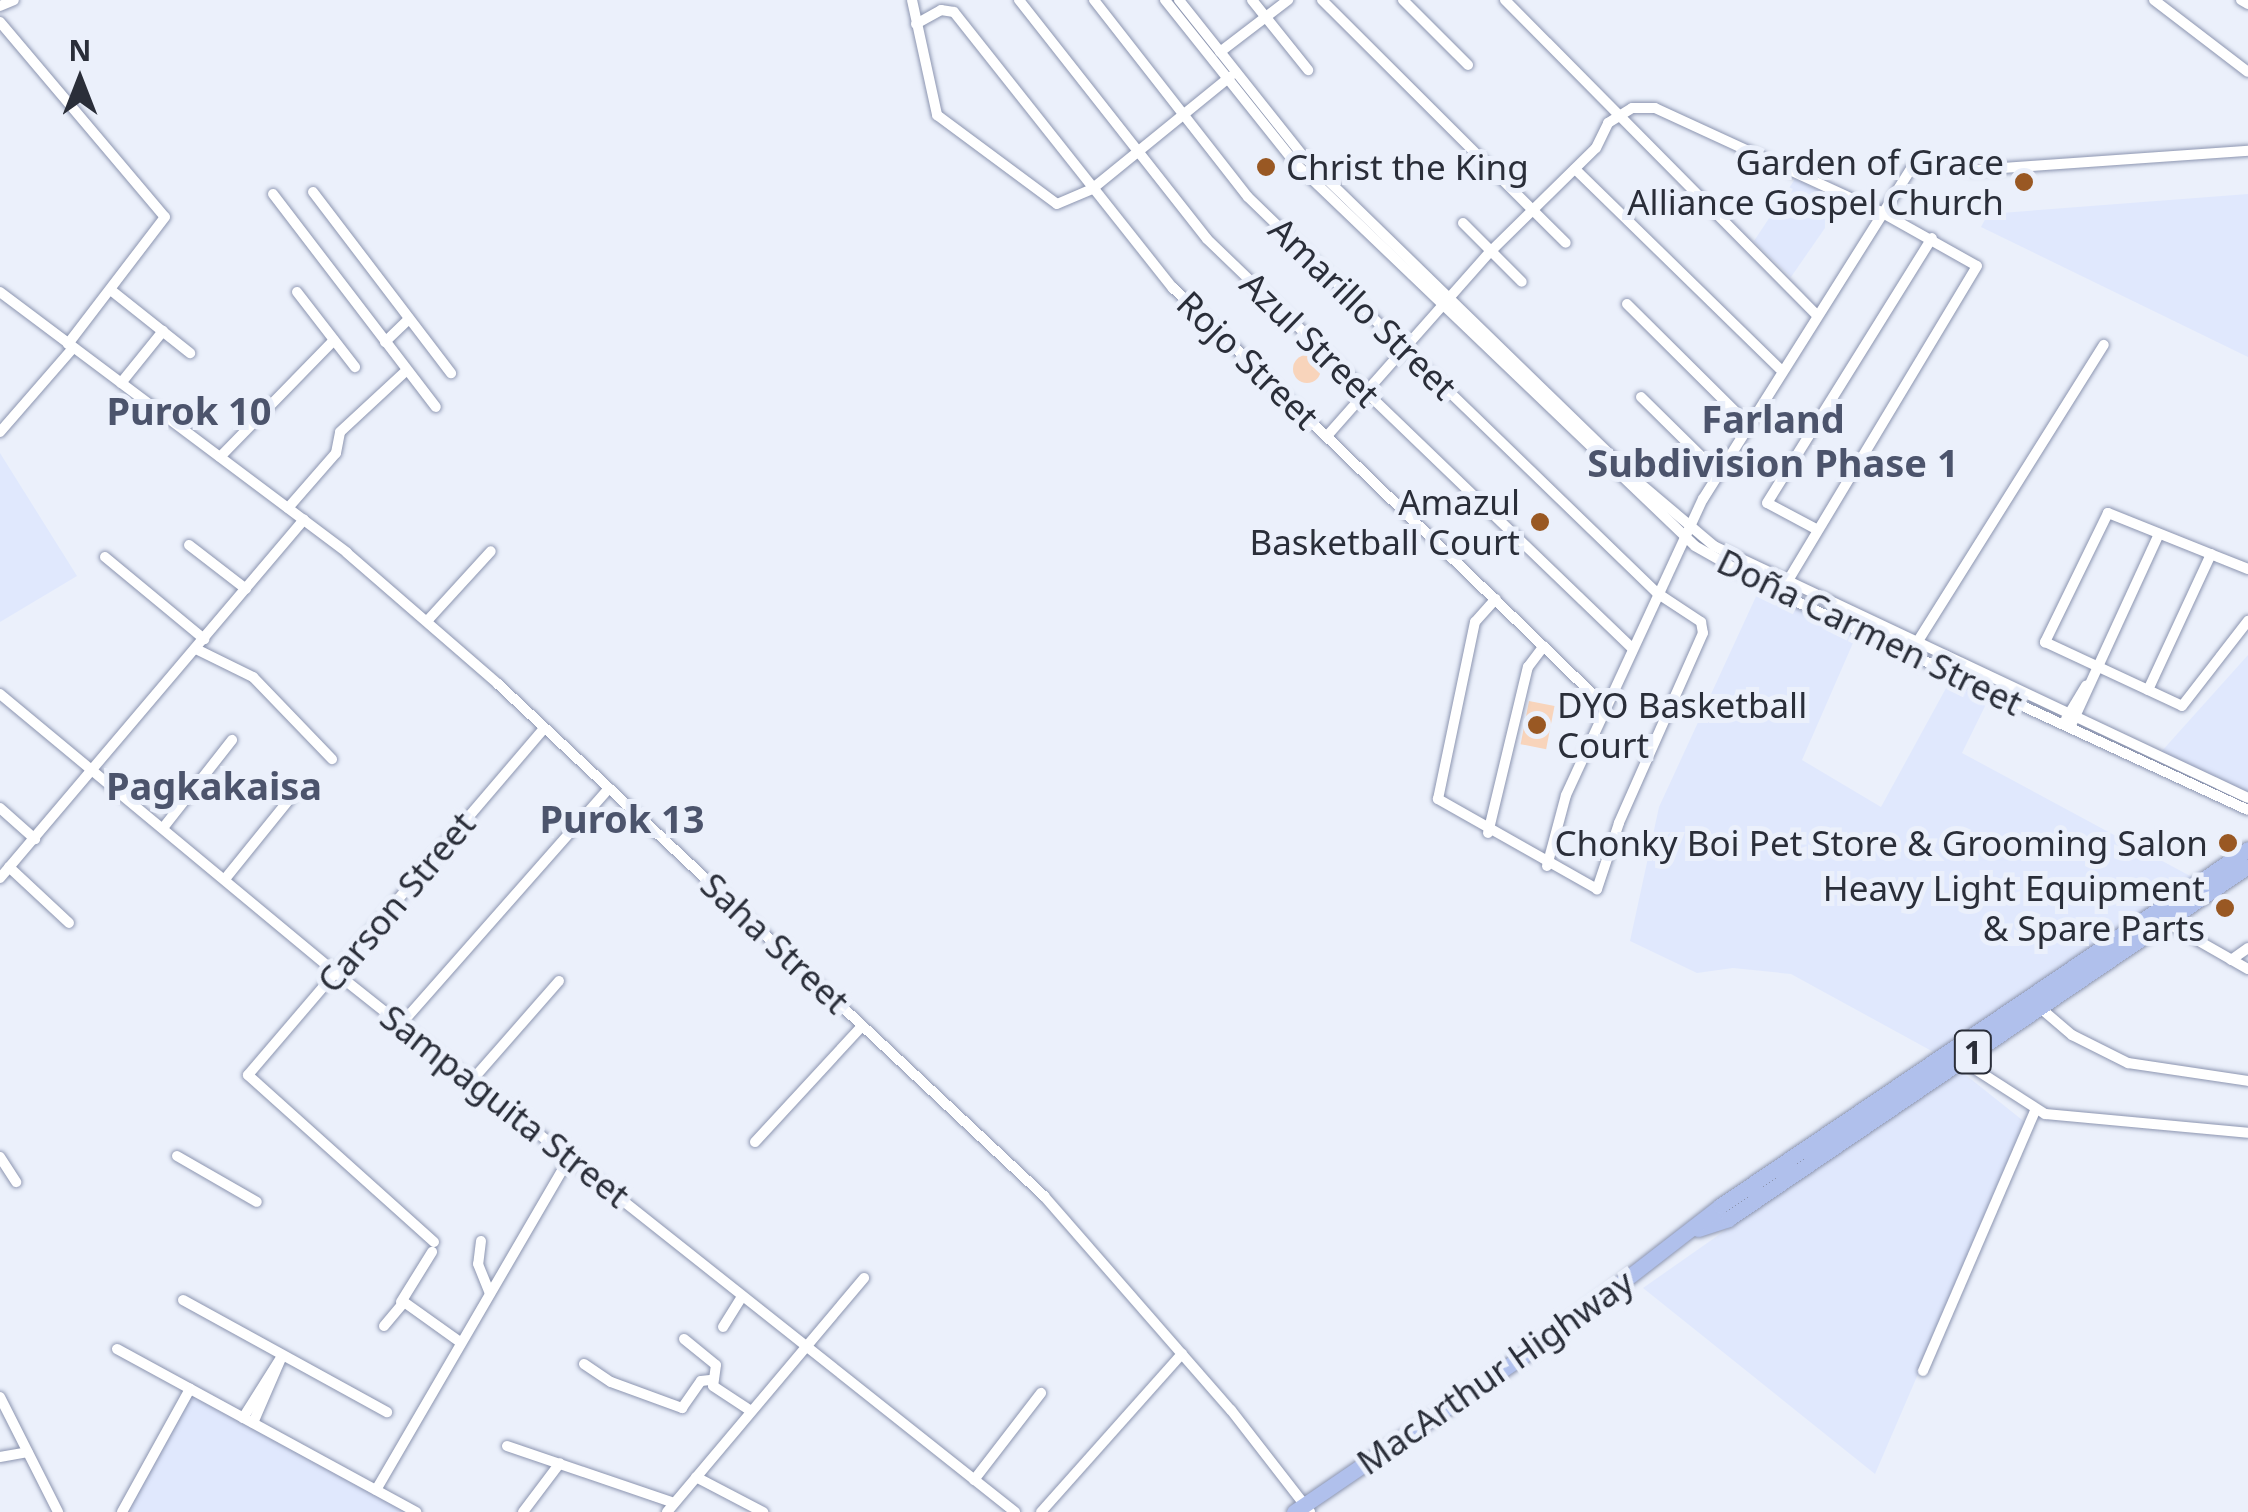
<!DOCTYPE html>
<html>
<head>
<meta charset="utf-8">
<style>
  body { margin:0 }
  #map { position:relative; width:2248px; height:1512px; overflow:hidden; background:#ebf0fb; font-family:"Noto Sans",sans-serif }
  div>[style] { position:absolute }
  .built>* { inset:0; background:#e0e8fd }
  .green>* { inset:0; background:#f8d4bb; transform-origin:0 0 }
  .round { border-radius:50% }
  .roads { filter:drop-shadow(0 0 2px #8c95b0) drop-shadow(0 0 2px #8c95b0) }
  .minor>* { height:10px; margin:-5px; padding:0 5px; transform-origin:5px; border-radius:5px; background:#fff }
  .highway>* { height:15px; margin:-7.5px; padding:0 7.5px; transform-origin:7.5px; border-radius:7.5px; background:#b0c0ec }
  .dots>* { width:28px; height:28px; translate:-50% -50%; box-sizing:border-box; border:5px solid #ebf0fb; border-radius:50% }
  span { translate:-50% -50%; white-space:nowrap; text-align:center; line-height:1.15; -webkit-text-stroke:10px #ebf0fb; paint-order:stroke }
  .shield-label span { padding:2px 8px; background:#ebf0fb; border:2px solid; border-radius:8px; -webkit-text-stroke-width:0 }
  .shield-label { font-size:32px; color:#2a2e39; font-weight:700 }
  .poi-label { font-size:35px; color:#2a2e39 }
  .right { translate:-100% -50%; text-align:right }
  .left { translate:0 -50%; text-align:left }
  .street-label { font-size:35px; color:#2a2e39 }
  .neighbourhood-label { font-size:38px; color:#4c546c; font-weight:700 }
  .north { position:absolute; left:30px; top:30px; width:100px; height:100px; -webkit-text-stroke:8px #ebf0fb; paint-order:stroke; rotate:0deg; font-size:28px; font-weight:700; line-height:40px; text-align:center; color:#2a2e39 }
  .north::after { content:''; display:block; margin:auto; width:35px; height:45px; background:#2a2e39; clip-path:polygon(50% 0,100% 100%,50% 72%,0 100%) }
</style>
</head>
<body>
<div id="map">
  <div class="built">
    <div style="clip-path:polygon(1795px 179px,1843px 202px,1791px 277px,1754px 241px)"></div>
    <div style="clip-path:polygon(2248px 194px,2248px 357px,1981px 227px,1988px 214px)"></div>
    <div style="clip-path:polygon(0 453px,77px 576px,0 622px)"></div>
    <div style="clip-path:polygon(1759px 590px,1856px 636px,1802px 760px,1881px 807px,1951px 679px,1989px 698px,1962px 753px,2192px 877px,1939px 1055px,1791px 974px,1733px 968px,1697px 973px,1630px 941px,1659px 807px)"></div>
    <div style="clip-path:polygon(2248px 655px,2248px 792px,2161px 752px)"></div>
    <div style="clip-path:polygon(1957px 1068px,2026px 1123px,1875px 1474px,1643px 1288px)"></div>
    <div style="clip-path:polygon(192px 1396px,407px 1512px,125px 1512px)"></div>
  </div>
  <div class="green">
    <div class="round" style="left:1293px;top:355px;width:28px;height:28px"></div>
    <div style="left:1529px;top:701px;width:26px;height:44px;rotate:11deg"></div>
  </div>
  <div class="roads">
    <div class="minor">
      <div style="left:912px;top:0;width:118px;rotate:77.7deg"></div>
      <div style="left:937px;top:115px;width:149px;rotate:36.6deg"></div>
      <div style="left:1057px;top:204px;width:38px;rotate:-23deg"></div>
      <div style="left:1092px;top:189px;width:178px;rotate:-39.1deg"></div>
      <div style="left:1019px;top:0;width:304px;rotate:51.8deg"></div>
      <div style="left:1207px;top:239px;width:591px;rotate:43.9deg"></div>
      <div style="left:1094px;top:0;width:250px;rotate:52deg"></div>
      <div style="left:1248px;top:197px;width:569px;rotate:44.07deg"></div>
      <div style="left:1657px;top:593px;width:53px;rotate:33.4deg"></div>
      <div style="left:1701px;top:622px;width:11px;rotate:80deg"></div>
      <div style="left:1703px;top:633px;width:208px;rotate:113.9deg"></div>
      <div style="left:1619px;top:823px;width:70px;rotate:108.4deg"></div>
      <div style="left:1597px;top:889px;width:183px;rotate:-150.5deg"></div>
      <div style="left:1438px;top:799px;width:181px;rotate:-78.2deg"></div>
      <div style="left:1475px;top:622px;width:31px;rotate:-48deg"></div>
      <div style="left:1165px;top:0;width:210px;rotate:51.4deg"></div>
      <div style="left:1296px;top:164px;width:552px;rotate:43.75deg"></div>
      <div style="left:1695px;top:546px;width:98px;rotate:29.5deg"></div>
      <div style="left:1780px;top:594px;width:515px;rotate:24.78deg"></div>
      <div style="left:1179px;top:0;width:199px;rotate:51.5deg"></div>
      <div style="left:1303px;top:156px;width:465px;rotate:44.2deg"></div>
      <div style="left:1636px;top:480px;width:102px;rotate:40.2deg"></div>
      <div style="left:1714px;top:546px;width:590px;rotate:25.26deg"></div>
      <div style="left:1252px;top:0;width:90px;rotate:51.3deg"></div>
      <div style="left:1322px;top:0;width:344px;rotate:44.9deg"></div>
      <div style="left:1403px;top:0;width:92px;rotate:45deg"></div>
      <div style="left:1505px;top:0;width:441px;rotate:45.3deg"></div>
      <div style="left:2154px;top:0;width:118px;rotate:37.5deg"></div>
      <div style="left:2241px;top:0;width:8px;rotate:30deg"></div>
      <div style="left:0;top:6px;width:15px;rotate:-23deg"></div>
      <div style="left:0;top:22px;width:255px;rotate:49.8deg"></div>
      <div style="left:165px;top:217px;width:160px;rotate:127.4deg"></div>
      <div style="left:916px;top:24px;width:29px;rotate:-29deg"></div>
      <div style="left:941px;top:10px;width:13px;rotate:9deg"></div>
      <div style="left:954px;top:12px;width:352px;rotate:51.6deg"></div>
      <div style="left:1173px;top:288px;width:603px;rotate:44.06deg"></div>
      <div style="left:1220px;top:52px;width:86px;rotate:-37.4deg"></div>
      <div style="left:1575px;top:169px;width:286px;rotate:44.3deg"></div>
      <div style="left:313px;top:192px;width:228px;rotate:52.7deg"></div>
      <div style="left:273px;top:194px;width:268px;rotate:52.6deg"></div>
      <div style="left:1463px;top:223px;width:83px;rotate:45deg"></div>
      <div style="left:112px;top:291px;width:100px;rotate:38.5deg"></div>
      <div style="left:0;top:292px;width:434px;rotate:36.9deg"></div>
      <div style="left:347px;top:553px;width:200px;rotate:40.9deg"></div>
      <div style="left:498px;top:684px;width:749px;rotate:43.16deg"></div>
      <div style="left:1044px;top:1196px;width:284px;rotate:48.9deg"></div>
      <div style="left:1231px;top:1410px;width:129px;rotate:52.2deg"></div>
      <div style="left:297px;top:292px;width:95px;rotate:52.3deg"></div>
      <div style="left:1627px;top:304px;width:169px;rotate:44.8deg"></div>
      <div style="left:385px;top:342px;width:33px;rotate:-44deg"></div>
      <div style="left:121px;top:383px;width:67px;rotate:-51.1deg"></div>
      <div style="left:1641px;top:397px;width:107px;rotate:44.6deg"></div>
      <div style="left:0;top:432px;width:111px;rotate:-49deg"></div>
      <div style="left:1327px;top:436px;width:246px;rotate:-48.5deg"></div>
      <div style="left:1490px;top:252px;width:148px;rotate:-44.5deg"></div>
      <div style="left:1596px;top:148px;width:28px;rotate:-64deg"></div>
      <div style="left:1608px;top:123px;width:28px;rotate:-32deg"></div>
      <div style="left:1632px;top:108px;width:23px"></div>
      <div style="left:1655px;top:108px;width:247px;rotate:24.7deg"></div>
      <div style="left:1879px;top:211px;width:112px;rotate:29.3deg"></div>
      <div style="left:1977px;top:266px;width:377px;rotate:121deg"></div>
      <div style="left:220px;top:457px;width:163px;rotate:-45.7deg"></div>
      <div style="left:288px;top:508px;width:73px;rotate:-48.9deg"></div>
      <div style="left:336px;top:453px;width:21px;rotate:-79deg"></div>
      <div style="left:340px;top:432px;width:91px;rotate:-42.8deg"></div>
      <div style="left:1816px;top:529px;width:55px;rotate:-152deg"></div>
      <div style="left:1767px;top:503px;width:312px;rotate:-58.1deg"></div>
      <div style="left:189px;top:545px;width:72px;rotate:37.7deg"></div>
      <div style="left:105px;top:557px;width:129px;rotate:39.6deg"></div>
      <div style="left:2248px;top:569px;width:151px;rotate:-158.2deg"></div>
      <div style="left:2108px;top:513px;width:144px;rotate:116deg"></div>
      <div style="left:2045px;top:642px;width:151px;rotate:25deg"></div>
      <div style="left:2182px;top:706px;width:108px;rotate:-52.2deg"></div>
      <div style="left:428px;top:620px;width:93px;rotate:-47.6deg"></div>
      <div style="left:196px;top:649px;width:64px;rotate:26.2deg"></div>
      <div style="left:253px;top:677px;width:114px;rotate:46.1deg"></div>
      <div style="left:1913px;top:649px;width:359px;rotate:-57.9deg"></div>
      <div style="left:2148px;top:690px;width:150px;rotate:-65.1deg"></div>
      <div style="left:0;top:694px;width:437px;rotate:39.7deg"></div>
      <div style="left:336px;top:973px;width:867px;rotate:38.44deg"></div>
      <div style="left:2066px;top:719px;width:39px;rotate:-59deg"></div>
      <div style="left:2072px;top:723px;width:208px;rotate:-65.3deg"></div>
      <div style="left:0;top:808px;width:47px;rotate:41.5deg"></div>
      <div style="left:163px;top:828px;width:112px;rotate:-51.9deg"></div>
      <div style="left:1488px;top:833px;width:171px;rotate:-76.5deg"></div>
      <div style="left:1528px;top:667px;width:26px;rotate:-53deg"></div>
      <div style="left:1547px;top:866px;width:73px;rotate:-75deg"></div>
      <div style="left:1566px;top:795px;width:326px;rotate:-65.2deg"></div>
      <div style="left:1703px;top:499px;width:390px;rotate:-57.8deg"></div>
      <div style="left:1911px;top:169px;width:17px;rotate:-31deg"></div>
      <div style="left:1926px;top:160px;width:49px;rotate:11.8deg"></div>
      <div style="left:1974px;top:170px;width:275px;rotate:-4deg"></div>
      <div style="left:9px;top:867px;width:82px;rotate:43deg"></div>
      <div style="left:0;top:878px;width:470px;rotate:-49.7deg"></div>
      <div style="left:225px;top:879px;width:113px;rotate:-51.1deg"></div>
      <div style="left:2162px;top:920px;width:99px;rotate:29.7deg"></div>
      <div style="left:2231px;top:960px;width:21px;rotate:-35deg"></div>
      <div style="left:2038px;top:1006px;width:45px;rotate:40.5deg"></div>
      <div style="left:2072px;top:1035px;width:63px;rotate:26.6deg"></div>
      <div style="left:2128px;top:1063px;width:121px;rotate:8.5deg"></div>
      <div style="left:402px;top:1023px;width:313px;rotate:-48.6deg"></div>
      <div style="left:1961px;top:1060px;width:100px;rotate:32.7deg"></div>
      <div style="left:2045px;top:1114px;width:204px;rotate:5.3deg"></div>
      <div style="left:474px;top:1078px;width:129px;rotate:-48.8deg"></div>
      <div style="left:755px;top:1142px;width:156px;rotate:-47.3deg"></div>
      <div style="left:177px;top:1156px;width:92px;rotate:29.9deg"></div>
      <div style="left:0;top:1157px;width:30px;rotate:57deg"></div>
      <div style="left:481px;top:1241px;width:23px;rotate:97deg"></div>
      <div style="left:478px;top:1264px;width:32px;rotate:68deg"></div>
      <div style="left:434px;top:1242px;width:250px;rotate:-138.1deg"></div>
      <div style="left:248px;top:1075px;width:456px;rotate:-49.5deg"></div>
      <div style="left:183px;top:1300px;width:233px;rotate:28.8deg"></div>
      <div style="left:401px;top:1302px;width:59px;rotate:-58.2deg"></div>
      <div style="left:384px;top:1326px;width:31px;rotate:-50deg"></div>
      <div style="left:404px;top:1302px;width:69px;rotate:35.5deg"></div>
      <div style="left:723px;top:1327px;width:36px;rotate:-58deg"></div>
      <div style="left:684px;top:1339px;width:41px;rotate:39.1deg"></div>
      <div style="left:716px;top:1365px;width:21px;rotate:98deg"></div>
      <div style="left:713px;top:1386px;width:45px;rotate:33.3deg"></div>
      <div style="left:117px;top:1349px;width:341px;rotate:28.6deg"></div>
      <div style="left:584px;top:1364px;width:32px;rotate:34deg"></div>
      <div style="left:611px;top:1382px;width:76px;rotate:20.1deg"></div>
      <div style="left:682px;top:1408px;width:33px;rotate:-55deg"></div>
      <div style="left:701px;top:1381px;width:9px;rotate:-6deg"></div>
      <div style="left:1923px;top:1371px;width:283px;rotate:-66.7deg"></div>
      <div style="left:0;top:1397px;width:129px;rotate:63.2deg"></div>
      <div style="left:243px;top:1418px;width:73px;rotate:-57.8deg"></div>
      <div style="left:282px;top:1356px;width:73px;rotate:113.4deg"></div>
      <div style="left:507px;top:1446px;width:176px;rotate:18.8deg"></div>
      <div style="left:0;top:1457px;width:28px;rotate:-10deg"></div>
      <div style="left:696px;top:1477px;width:76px;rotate:27.6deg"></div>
      <div style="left:974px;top:1480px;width:110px;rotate:-52.4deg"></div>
      <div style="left:376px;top:1490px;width:388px;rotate:-59.8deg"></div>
      <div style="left:122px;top:1512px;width:141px;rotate:-61.1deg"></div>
      <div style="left:523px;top:1512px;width:61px;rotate:-52.9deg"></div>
      <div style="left:667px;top:1512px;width:306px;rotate:-49.9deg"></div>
      <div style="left:1041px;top:1512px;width:212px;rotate:-48.3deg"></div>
    </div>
    <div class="highway">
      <div style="left:1698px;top:1229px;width:32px;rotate:-18deg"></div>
      <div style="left:1728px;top:1219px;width:628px;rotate:-34.17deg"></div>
      <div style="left:1294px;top:1512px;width:321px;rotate:-34.3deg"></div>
      <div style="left:1559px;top:1331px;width:204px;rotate:-37.8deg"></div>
      <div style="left:1720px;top:1206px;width:637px;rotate:-34.06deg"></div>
    </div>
  </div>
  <div class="dots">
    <div style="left:1266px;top:167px;background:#995823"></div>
    <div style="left:2024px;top:182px;background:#995823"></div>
    <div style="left:1540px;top:522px;background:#995823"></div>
    <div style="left:1537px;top:725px;background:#995823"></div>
    <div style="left:2228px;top:843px;background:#995823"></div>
    <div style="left:2225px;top:908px;background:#995823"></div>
  </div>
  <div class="shield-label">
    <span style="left:1973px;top:1052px">1</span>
  </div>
  <div class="poi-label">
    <span class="right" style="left:2004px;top:182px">Garden of Grace<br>Alliance Gospel Church</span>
    <span class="left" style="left:1286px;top:167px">Christ the King</span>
    <span class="right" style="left:1520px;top:522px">Amazul<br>Basketball Court</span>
    <span class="left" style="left:1557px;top:725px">DYO Basketball<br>Court</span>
    <span class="right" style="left:2208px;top:843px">Chonky Boi Pet Store &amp; Grooming Salon</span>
    <span class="right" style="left:2205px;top:908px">Heavy Light Equipment<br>&amp; Spare Parts</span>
  </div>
  <div class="street-label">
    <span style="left:1363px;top:308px;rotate:44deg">Amarillo Street</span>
    <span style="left:1310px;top:339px;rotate:44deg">Azul Street</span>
    <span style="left:1248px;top:360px;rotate:44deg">Rojo Street</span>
    <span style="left:1870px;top:632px;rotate:26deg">Doña Carmen Street</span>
    <span style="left:396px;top:902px;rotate:-50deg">Carson Street</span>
    <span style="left:775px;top:943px;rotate:43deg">Saha Street</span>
    <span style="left:505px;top:1106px;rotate:38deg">Sampaguita Street</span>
    <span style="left:1495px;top:1372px;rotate:-35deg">MacArthur Highway</span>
  </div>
  <div class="neighbourhood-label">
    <span style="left:189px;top:411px">Purok 10</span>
    <span style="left:1773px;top:441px">Farland<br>Subdivision Phase 1</span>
    <span style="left:214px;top:786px">Pagkakaisa</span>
    <span style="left:622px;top:819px">Purok 13</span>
  </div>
  <div class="north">N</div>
</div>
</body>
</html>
